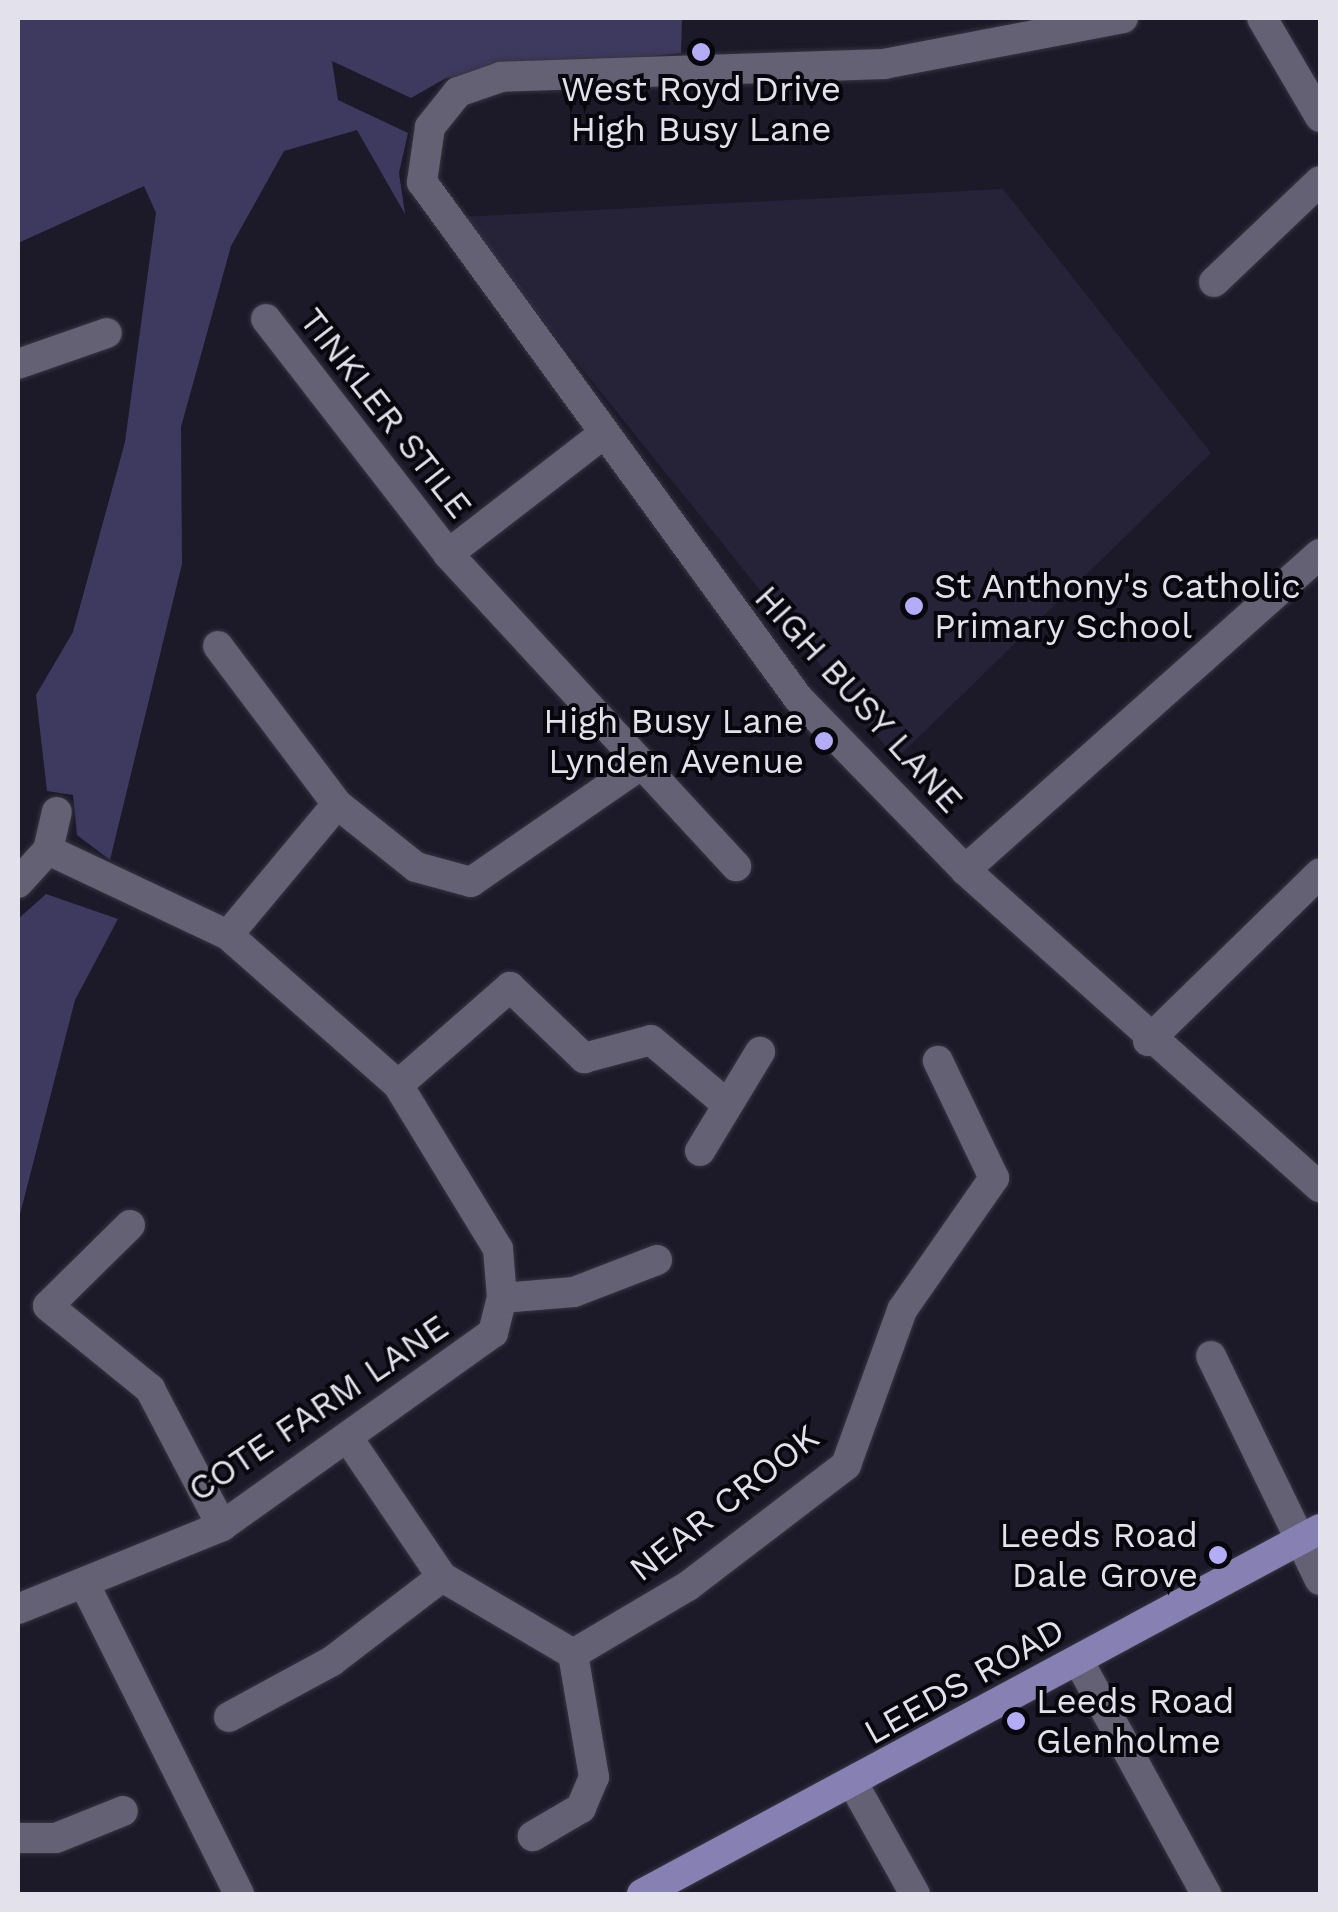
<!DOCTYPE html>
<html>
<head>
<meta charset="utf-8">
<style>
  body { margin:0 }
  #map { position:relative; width:1338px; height:1912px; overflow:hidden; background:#1c1a29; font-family:"Work Sans",sans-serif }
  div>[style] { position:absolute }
  .built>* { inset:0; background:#262338 }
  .green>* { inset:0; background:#3e395e }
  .roads { filter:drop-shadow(0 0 2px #373541) drop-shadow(0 0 2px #373541) }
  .minor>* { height:30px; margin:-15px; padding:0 15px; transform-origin:15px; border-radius:15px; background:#636173 }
  .major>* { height:30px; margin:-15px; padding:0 15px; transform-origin:15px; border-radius:15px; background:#8781b3 }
  .dots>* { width:28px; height:28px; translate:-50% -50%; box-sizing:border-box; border:5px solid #07060c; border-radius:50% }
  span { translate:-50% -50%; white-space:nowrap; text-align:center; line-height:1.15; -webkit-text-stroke:8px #07060c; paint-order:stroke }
  .poi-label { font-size:35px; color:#e2e1ec }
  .left { translate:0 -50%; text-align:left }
  .right { translate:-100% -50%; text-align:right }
  .street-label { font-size:35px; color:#e2e1ec }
  .frame { position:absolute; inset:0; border:20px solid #e2e1ec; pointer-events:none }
</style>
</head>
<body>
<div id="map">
  <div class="built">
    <div style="clip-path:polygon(1003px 189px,1211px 453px,896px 759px,460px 217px)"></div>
  </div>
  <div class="green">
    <div style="clip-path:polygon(18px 18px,682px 18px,681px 53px,446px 78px,411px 98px,332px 61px,338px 100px,408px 133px,399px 173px,405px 214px,357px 130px,284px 151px,231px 246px,181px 427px,182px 564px,110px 860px,77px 835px,73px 795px,47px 791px,36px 695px,73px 632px,125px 442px,156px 213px,144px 186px,18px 243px)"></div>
    <div style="clip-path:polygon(46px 894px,118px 919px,75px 1000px,18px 1222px,18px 919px)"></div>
  </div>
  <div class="roads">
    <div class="minor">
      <div style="left:1123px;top:18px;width:242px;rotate:169.1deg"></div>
      <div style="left:885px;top:64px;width:384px;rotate:178.1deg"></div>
      <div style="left:501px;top:77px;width:46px;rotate:160.8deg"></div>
      <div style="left:458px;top:92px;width:45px;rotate:128.7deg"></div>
      <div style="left:430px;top:127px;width:56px;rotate:98.3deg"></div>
      <div style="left:422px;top:182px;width:638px;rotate:53.92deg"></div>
      <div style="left:798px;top:698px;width:240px;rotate:45.8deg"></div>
      <div style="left:965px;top:870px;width:476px;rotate:41.8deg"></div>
      <div style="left:1262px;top:18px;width:115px;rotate:59.6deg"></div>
      <div style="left:1214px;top:282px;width:146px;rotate:-43.6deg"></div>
      <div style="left:266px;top:319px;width:297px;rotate:52.2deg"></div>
      <div style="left:448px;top:554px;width:425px;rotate:47.3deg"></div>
      <div style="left:18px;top:364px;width:94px;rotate:-19.2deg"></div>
      <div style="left:448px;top:554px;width:196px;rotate:-37.7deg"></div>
      <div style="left:218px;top:646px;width:198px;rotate:53deg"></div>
      <div style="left:337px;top:804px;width:101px;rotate:38.6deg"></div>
      <div style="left:416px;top:867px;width:57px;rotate:15.3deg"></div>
      <div style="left:471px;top:882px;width:204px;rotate:-34.6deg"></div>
      <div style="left:48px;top:850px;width:199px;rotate:25.3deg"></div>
      <div style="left:228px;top:935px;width:227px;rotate:41.4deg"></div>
      <div style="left:398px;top:1085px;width:192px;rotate:58.6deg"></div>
      <div style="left:498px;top:1249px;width:49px;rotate:85.3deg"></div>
      <div style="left:965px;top:870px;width:475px;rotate:-41.7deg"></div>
      <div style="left:18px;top:883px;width:45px;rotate:-47.7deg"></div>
      <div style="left:48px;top:850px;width:39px;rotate:-77deg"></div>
      <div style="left:228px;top:935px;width:170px;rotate:-50.2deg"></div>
      <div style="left:1148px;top:1041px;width:240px;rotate:-44.3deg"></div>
      <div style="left:398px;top:1085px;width:149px;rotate:-41.2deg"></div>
      <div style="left:510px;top:987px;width:103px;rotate:43.8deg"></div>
      <div style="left:584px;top:1058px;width:69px;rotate:-15deg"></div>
      <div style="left:651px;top:1040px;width:94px;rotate:40.3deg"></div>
      <div style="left:700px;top:1151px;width:116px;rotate:-58.8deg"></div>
      <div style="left:130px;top:1225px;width:115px;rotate:135.4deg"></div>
      <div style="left:48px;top:1306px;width:132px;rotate:39.1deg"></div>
      <div style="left:150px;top:1389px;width:155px;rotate:62.3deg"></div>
      <div style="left:1211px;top:1356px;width:249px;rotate:64.1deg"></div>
      <div style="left:348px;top:1438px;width:168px;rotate:55.9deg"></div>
      <div style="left:442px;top:1577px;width:152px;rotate:30.4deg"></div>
      <div style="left:573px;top:1654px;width:125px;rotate:80.3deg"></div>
      <div style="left:594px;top:1777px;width:34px;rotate:113deg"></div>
      <div style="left:581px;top:1808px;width:56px;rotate:149.7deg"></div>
      <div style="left:84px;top:1583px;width:347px;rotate:63.5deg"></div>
      <div style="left:18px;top:1609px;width:220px;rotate:-22.1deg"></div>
      <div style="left:222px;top:1526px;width:333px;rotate:-35.5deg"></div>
      <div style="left:493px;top:1333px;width:36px;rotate:-76deg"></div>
      <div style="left:502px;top:1298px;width:72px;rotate:-4.8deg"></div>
      <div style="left:574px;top:1292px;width:89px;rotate:-21.1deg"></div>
      <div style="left:573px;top:1654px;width:134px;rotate:-30.6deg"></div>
      <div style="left:688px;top:1586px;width:199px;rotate:-37.4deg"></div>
      <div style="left:846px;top:1465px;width:165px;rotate:-70.1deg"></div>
      <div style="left:902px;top:1310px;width:161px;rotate:-55.1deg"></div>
      <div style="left:994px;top:1178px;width:130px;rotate:-115.6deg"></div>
      <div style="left:1078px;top:1660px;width:267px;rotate:61.3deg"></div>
      <div style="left:229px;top:1717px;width:117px;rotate:-28.5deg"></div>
      <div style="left:332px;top:1661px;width:138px;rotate:-37.4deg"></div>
      <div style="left:854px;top:1785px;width:125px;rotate:60.8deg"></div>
      <div style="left:18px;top:1838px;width:38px"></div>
      <div style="left:56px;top:1838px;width:72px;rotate:-21.9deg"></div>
    </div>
    <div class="major">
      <div style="left:642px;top:1894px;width:770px;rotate:-28.3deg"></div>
    </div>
  </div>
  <div class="dots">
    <div style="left:701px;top:52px;background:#b5acf8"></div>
    <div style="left:914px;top:606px;background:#b5acf8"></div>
    <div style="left:824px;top:741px;background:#b5acf8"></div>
    <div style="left:1218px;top:1555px;background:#b5acf8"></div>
    <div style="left:1016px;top:1721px;background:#b5acf8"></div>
  </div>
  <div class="poi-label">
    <span style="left:701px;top:109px">West Royd Drive<br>High Busy Lane</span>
    <span class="left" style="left:934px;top:606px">St Anthony's Catholic<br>Primary School</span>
    <span class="right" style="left:804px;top:741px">High Busy Lane<br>Lynden Avenue</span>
    <span class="right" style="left:1198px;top:1555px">Leeds Road<br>Dale Grove</span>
    <span class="left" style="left:1036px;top:1721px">Leeds Road<br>Glenholme</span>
  </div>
  <div class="street-label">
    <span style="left:386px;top:413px;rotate:52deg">TINKLER STILE</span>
    <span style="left:859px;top:699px;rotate:48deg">HIGH BUSY LANE</span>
    <span style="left:318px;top:1408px;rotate:-34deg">COTE FARM LANE</span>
    <span style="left:724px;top:1503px;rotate:-38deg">NEAR CROOK</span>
    <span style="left:964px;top:1681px;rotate:-29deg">LEEDS ROAD</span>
  </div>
  <div class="frame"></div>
</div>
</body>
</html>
